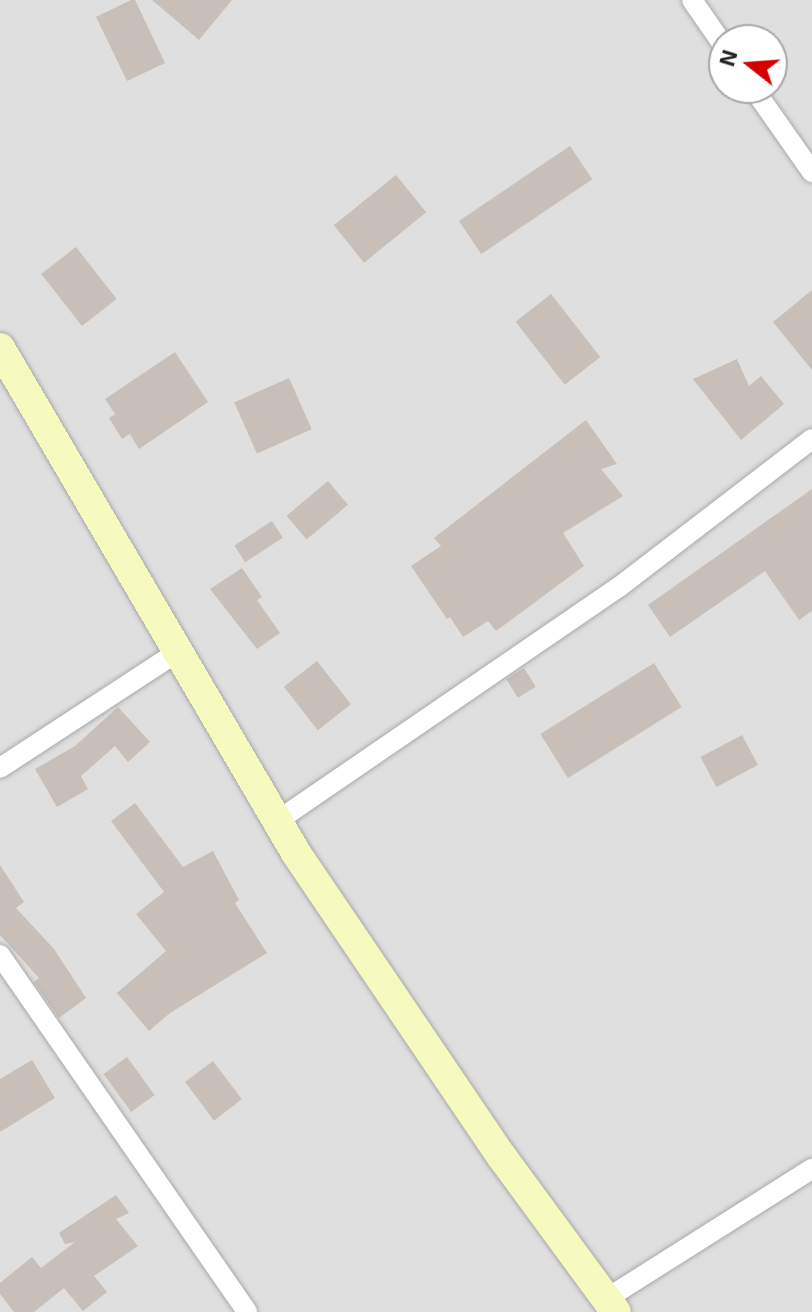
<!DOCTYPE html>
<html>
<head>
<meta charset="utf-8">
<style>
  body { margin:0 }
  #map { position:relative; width:812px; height:1312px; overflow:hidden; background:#f2efe9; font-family:"Exo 2",sans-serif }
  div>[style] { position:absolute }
  .residential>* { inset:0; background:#e0dfdf }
  .building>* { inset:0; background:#c7bfb8; transform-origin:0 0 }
  .roads { filter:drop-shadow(0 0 2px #a9a9a9) drop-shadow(0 0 2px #a9a9a9) }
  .minor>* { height:20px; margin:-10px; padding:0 10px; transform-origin:10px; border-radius:10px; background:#fff }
  .secondary>* { height:30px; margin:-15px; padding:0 15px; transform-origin:15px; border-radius:15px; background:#f7fabf }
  span { translate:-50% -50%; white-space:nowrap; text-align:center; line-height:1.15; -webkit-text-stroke:8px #fff; paint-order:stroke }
  .north { position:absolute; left:708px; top:24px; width:80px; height:80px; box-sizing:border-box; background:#fff; border:2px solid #a7a7a7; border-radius:50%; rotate:287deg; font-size:22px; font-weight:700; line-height:32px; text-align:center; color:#222 }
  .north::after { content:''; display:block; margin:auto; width:28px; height:36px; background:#d40000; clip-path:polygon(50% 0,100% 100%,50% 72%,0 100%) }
</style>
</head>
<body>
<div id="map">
  <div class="residential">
    <div style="clip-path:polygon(evenodd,0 0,812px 0,812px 1312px,0 1312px,0 0,724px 40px,772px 40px,772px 88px,724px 88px,724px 40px)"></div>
  </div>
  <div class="building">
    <div style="clip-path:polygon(131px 0,135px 0,165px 63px,127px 81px,96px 17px)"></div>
    <div style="clip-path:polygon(152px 0,232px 0,199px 40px)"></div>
    <div style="left:570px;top:146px;width:40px;height:134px;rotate:56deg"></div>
    <div style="left:396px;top:175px;width:48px;height:80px;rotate:51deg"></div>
    <div style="left:76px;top:247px;width:66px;height:44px;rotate:52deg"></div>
    <div style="clip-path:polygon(812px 290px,812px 370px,773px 322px)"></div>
    <div style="left:551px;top:294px;width:80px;height:45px;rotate:52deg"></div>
    <div style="clip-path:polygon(175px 352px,208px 402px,139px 449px,130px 434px,122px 439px,109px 418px,115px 414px,105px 399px)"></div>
    <div style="clip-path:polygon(737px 359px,749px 386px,761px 376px,784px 404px,741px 440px,693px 379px)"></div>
    <div style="left:289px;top:378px;width:56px;height:60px;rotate:66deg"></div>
    <div style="clip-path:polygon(586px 420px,617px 464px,601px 469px,623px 496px,563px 533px,584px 566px,496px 631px,488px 621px,463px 637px,450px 617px,447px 619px,411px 566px,441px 546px,434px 538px)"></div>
    <div style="left:328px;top:481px;width:31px;height:54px;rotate:50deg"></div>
    <div style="clip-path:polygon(812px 489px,812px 611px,799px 620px,765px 571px,670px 637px,648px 605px)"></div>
    <div style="left:272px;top:521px;width:20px;height:45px;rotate:57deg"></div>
    <div style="clip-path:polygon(242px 568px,262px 597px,257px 600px,280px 633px,257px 649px,210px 589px)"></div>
    <div style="left:317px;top:661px;width:55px;height:42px;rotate:52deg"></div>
    <div style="left:654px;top:663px;width:52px;height:134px;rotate:58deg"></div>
    <div style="left:524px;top:668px;width:22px;height:21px;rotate:58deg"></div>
    <div style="clip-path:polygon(118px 707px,150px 742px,128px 762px,115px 746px,81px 776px,88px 789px,57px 807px,35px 769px,75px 746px)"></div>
    <div style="left:742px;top:735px;width:34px;height:47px;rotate:62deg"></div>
    <div style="clip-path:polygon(135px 803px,183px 867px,213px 851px,239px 900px,235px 903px,267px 953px,170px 1013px,149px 1031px,117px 993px,166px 951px,136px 914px,164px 892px,111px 821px)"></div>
    <div style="clip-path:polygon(0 865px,24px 902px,16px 908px,54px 949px,86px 998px,59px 1018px,34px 982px,39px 978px,0 935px)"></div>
    <div style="left:127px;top:1057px;width:47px;height:29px;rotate:54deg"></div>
    <div style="clip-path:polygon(32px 1060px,55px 1098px,0 1132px,0 1079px)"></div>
    <div style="left:213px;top:1061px;width:48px;height:35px;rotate:53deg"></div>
    <div style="clip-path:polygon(116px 1195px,129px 1213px,116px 1219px,138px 1246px,94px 1276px,107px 1292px,83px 1311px,64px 1288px,34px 1312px,14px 1312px,0 1294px,0 1283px,32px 1257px,41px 1268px,75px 1242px,65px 1244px,59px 1233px)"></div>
  </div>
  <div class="roads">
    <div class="minor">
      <div style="left:692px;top:0;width:56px;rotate:55.2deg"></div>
      <div style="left:753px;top:88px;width:103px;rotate:54.9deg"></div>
      <div style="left:0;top:768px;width:214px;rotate:-33.2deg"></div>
      <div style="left:277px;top:821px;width:414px;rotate:-34.4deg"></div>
      <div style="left:619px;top:587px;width:243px;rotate:-37.5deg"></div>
      <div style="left:0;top:955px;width:434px;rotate:55.3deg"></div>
      <div style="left:606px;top:1299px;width:244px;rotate:-32.3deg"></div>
    </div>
    <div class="secondary">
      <div style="left:0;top:348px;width:585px;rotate:59.62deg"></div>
      <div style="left:296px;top:853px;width:367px;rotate:55.9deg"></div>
      <div style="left:502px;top:1157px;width:192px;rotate:53.7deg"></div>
    </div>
  </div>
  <div class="north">N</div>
</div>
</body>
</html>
